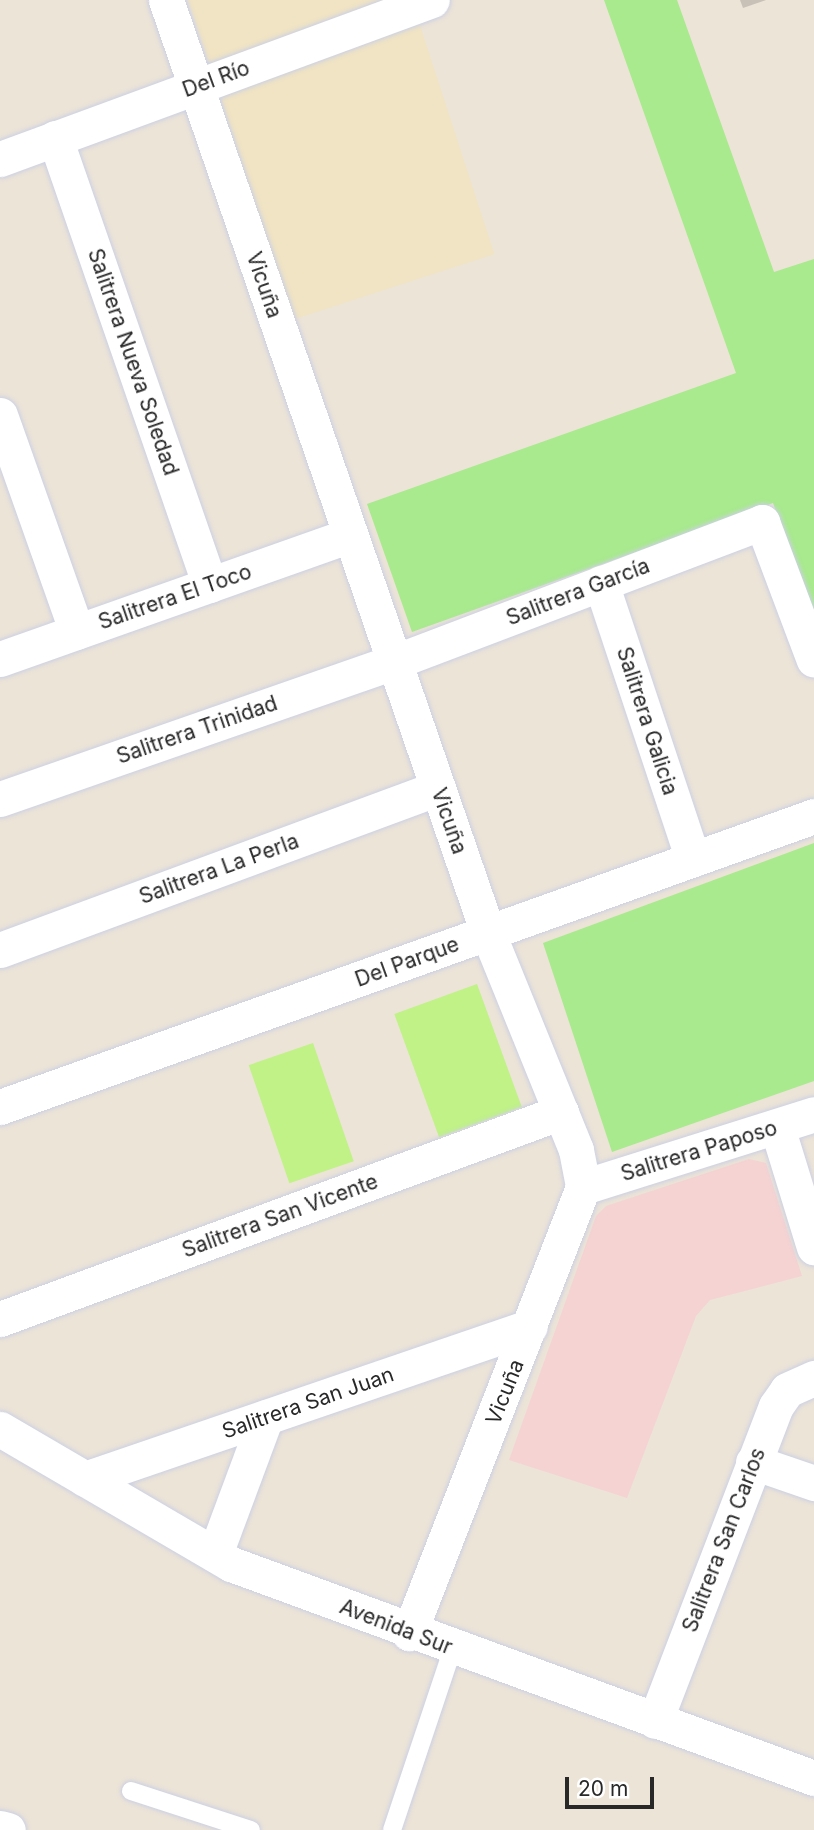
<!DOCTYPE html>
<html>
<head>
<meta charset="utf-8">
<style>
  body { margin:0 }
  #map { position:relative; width:814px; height:1830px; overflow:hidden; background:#ece4d7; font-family:Inter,sans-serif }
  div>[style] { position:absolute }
  .education>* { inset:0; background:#f0e4c4; transform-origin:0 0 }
  .medical>* { inset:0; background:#f5d3d3 }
  .green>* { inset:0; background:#a8ea8d }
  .pitch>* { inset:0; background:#c0f287; transform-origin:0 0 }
  .building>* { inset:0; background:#c7c1b7 }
  .roads { filter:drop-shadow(0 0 2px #ccd0e3) drop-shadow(0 0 2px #ccd0e3) }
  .lane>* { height:18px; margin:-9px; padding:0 9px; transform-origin:9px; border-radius:9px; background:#fff }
  .street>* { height:35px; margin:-17.5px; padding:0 17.5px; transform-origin:17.5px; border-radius:17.5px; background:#fff }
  span { translate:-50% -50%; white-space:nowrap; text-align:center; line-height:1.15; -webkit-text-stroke:6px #fff; paint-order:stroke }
  .street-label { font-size:21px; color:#282828 }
  .scale { position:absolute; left:565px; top:1777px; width:89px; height:32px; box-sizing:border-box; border:4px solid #282828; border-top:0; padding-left:9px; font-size:21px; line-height:24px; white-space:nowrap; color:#282828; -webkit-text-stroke:5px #fff; paint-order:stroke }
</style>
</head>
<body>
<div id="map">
  <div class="education">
    <div style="clip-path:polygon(188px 0,392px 0,210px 66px)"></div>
    <div style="left:420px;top:25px;width:241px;height:212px;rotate:72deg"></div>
  </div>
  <div class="medical">
    <div style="clip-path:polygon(749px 1159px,766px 1163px,802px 1276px,710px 1300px,696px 1316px,627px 1498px,509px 1460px,596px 1216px,606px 1206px)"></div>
  </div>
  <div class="green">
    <div style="clip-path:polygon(604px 0,677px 0,774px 272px,814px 259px,814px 621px,773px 503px,412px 632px,367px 504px,736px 373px)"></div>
    <div style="clip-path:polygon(814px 843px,814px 1081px,612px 1152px,543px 943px)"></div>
  </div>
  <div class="pitch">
    <div style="left:477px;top:984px;width:131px;height:88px;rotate:70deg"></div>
    <div style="left:313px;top:1043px;width:125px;height:68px;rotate:71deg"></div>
  </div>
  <div class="building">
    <div style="clip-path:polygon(740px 0,766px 0,743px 8px)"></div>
  </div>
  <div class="roads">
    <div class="lane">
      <div style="left:131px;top:1791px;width:126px;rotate:18deg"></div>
      <div style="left:392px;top:1830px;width:192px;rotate:-71.5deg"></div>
    </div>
    <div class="street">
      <div style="left:166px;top:0;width:987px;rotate:70.96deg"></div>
      <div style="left:488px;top:933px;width:234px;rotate:67.9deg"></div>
      <div style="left:576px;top:1150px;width:38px;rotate:79deg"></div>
      <div style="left:583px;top:1187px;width:479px;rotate:111.3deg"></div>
      <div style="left:55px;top:138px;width:473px;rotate:70.9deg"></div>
      <div style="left:0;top:159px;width:460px;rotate:-20.2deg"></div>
      <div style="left:0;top:415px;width:230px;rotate:70.5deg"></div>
      <div style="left:601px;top:583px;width:291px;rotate:71.6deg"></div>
      <div style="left:0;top:659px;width:371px;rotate:-19.5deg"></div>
      <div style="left:0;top:799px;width:417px;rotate:-19.2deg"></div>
      <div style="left:394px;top:662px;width:394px;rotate:-20.8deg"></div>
      <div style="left:762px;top:522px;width:147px;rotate:69.4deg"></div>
      <div style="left:0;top:950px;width:467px;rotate:-20.3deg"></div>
      <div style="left:0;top:1107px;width:864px;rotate:-19.67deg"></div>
      <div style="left:777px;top:1127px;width:126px;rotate:72.9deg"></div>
      <div style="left:583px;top:1187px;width:242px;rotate:-17.5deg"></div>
      <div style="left:0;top:1319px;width:598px;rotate:-20.25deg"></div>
      <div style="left:0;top:1429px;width:268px;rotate:30.3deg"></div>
      <div style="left:231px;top:1564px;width:621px;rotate:20.16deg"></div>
      <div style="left:753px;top:1462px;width:65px;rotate:19deg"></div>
      <div style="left:85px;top:1479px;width:470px;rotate:-18.9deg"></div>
      <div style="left:215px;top:1554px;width:146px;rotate:-69.6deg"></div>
      <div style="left:655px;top:1721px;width:337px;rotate:-69deg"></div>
      <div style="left:776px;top:1406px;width:19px;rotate:-55deg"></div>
      <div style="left:787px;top:1390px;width:30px;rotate:-24deg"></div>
      <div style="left:0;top:1828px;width:8px;rotate:14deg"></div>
    </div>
  </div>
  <div class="street-label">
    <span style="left:216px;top:79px;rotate:-20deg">Del Río</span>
    <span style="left:264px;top:285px;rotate:71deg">Vicuña</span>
    <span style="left:133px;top:362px;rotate:71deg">Salitrera Nueva Soledad</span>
    <span style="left:578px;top:592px;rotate:-21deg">Salitrera García</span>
    <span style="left:175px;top:597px;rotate:-19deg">Salitrera El Toco</span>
    <span style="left:647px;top:721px;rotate:72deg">Salitrera Galicia</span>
    <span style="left:197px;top:730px;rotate:-19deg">Salitrera Trinidad</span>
    <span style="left:449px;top:821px;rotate:71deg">Vicuña</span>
    <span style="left:219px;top:869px;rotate:-20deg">Salitrera La Perla</span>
    <span style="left:407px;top:962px;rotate:-20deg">Del Parque</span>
    <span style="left:699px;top:1151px;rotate:-17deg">Salitrera Paposo</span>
    <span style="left:280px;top:1216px;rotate:-20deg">Salitrera San Vicente</span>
    <span style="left:505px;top:1392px;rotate:-68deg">Vicuña</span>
    <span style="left:308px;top:1403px;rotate:-19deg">Salitrera San Juan</span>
    <span style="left:724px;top:1540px;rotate:-69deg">Salitrera San Carlos</span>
    <span style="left:396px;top:1627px;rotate:21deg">Avenida Sur</span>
  </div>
  <div class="scale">20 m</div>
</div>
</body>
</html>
